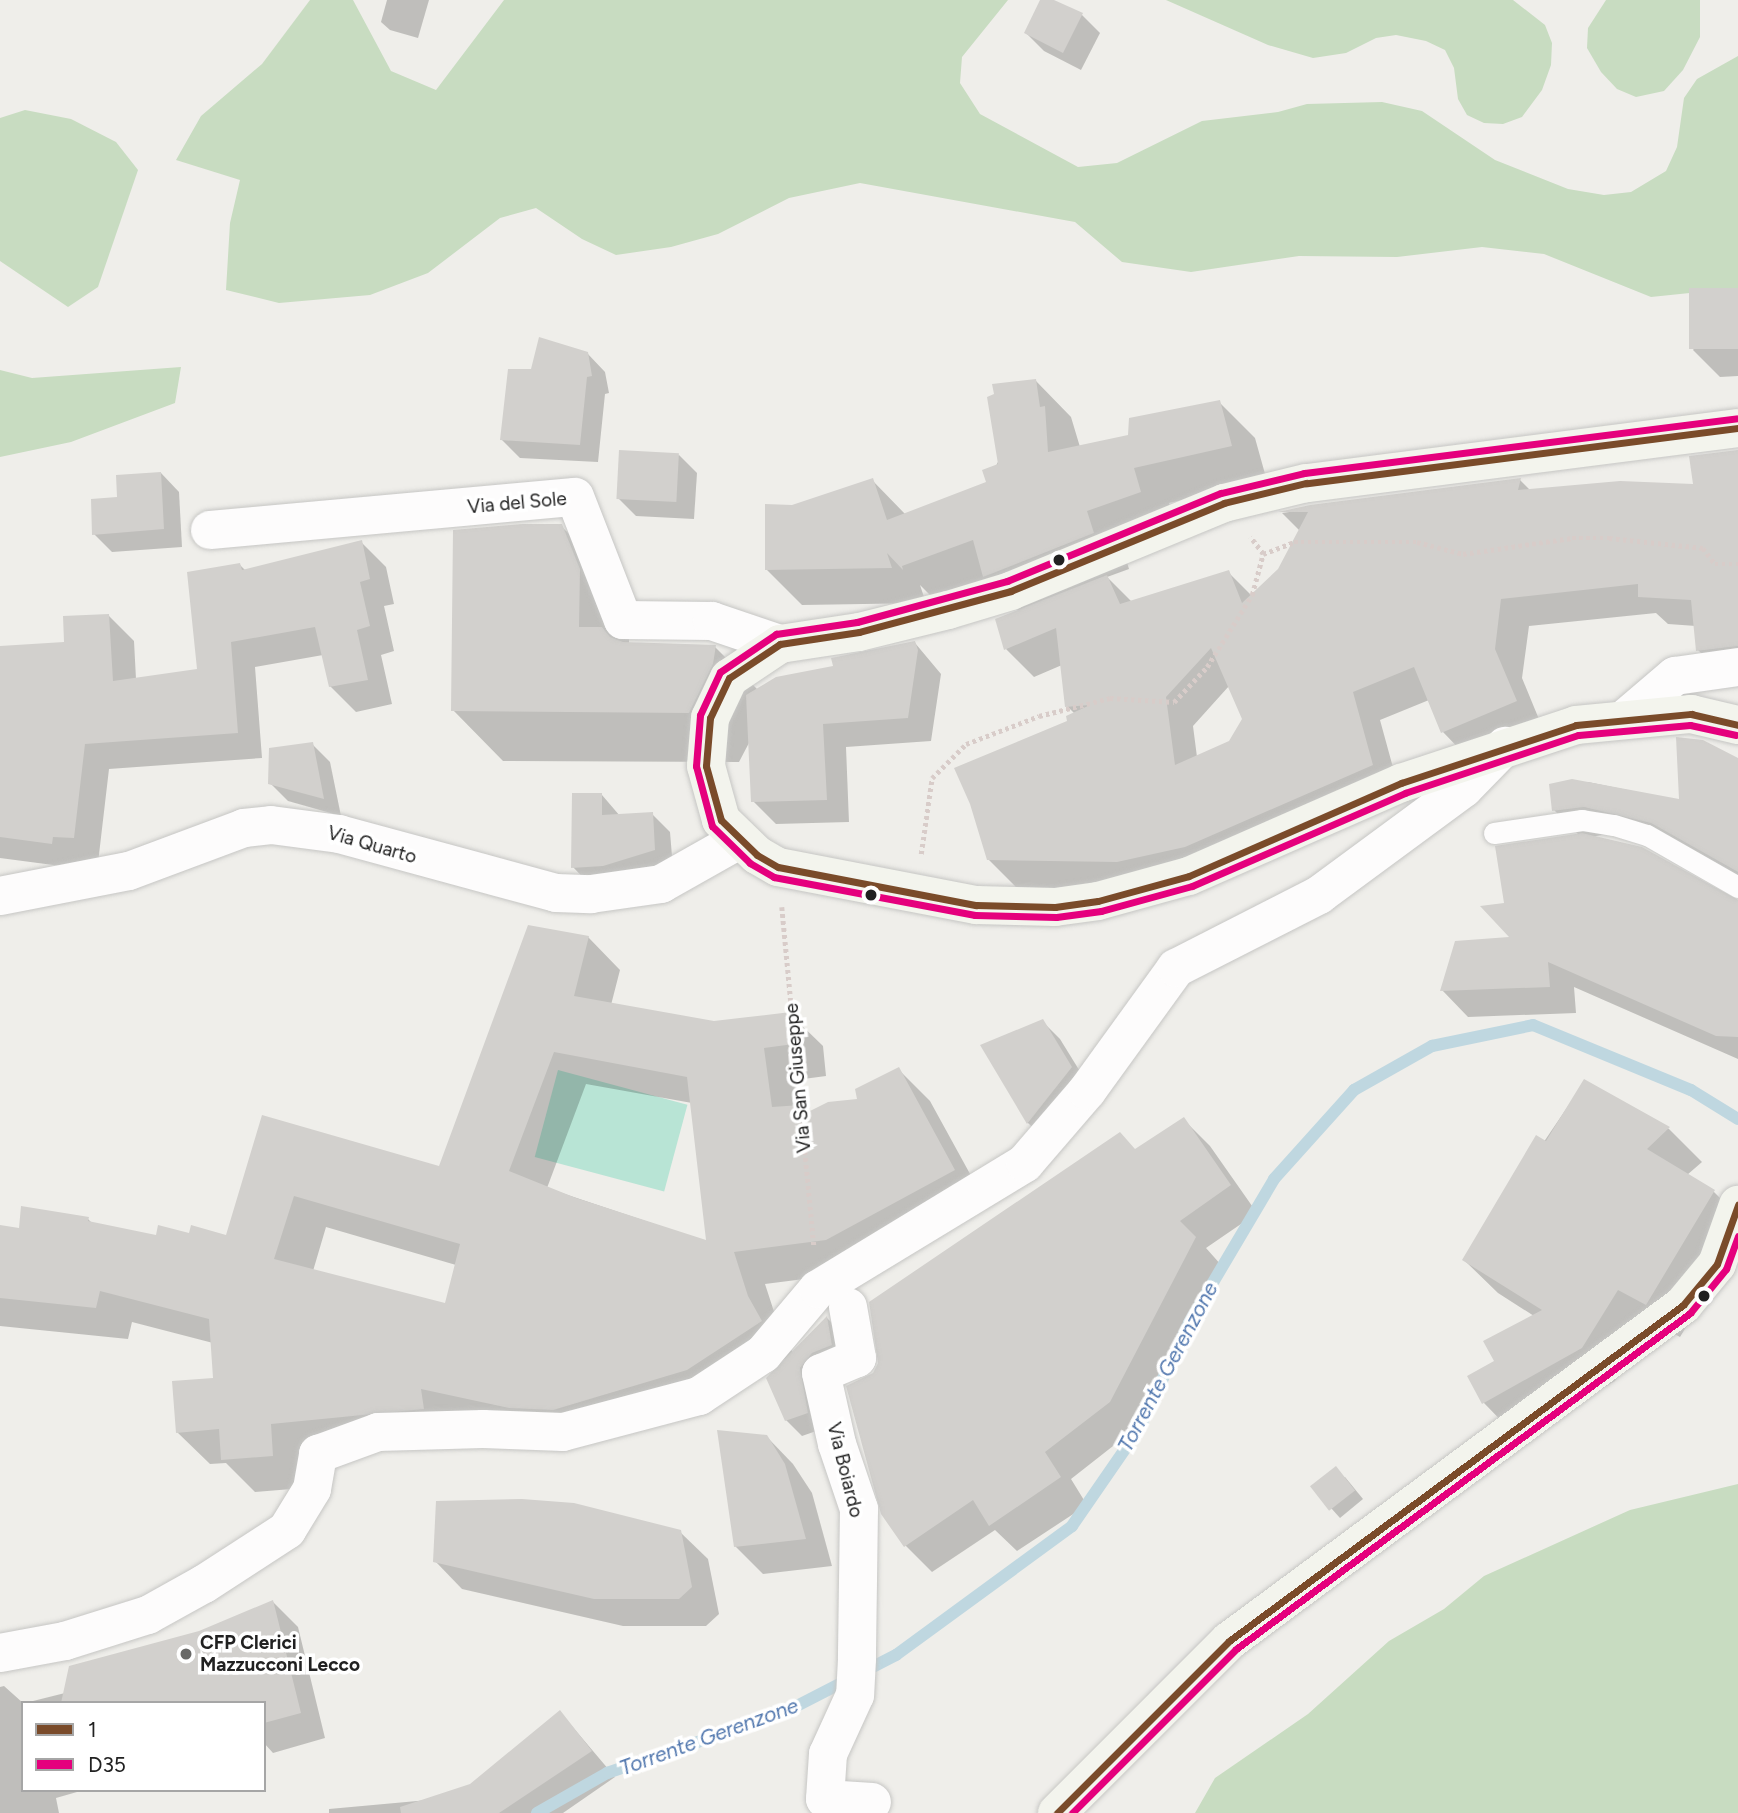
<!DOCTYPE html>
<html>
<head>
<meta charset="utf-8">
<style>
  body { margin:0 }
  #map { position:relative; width:1738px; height:1813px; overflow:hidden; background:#efeeea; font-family:Figtree,sans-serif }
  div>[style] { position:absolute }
  .forest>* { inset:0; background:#c8dcc1 }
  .pitch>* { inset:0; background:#b8e4d5; transform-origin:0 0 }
  .shadow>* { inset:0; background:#0003 }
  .stream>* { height:12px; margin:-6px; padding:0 6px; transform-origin:6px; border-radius:6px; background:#bfd7e0 }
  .building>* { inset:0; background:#d2d0cd; transform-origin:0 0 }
  .path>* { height:4.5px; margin-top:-2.25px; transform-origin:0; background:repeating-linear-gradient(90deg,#d8ccc9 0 3.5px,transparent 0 7px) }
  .roads { filter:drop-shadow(0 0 2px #c6c6c4) drop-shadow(0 0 2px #c6c6c4) }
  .service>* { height:21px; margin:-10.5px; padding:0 10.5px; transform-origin:10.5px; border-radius:10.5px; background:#fdfcfc }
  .minor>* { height:38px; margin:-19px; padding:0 19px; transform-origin:19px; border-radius:19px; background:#fdfcfc }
  .secondary>* { height:38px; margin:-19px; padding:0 19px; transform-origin:19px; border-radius:19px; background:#f3f4ed }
  .bus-1>* { height:7px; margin:-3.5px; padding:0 3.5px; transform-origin:3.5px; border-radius:3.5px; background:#7a4b2a }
  .bus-2>* { height:7px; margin:-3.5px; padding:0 3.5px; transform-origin:3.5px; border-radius:3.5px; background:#e5007d }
  .dots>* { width:19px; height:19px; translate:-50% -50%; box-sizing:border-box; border:4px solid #fff; border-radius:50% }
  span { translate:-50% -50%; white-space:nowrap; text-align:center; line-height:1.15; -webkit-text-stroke:7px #fff; paint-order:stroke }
  .street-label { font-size:19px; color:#212121 }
  .poi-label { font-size:19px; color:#212121; font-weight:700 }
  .left { translate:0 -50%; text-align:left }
  .water-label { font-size:21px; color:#5177ae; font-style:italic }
  .legend { position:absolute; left:21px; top:1701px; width:245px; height:91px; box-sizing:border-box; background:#fff; border:2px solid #a6a6a6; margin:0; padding:9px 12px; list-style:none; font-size:21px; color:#212121 }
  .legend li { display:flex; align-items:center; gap:14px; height:35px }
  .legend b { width:35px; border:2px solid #a6a6a6 }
</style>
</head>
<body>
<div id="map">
  <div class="forest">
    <div style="clip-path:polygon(310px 0,353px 0,391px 71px,436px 90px,504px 0,1008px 0,962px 57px,960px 83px,980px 114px,1078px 167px,1117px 163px,1202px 121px,1278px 112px,1307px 104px,1382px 102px,1422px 111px,1495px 160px,1568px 189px,1604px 195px,1631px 192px,1666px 171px,1677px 147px,1684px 98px,1697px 79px,1738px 56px,1738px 288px,1651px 297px,1544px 254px,1482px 247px,1397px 257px,1299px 256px,1191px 272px,1122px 262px,1075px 222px,860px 183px,789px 198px,718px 234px,671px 247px,616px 255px,582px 239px,536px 208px,500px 218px,428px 273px,370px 295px,279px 303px,226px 290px,230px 223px,240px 180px,176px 160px,201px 116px,262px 64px)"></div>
    <div style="clip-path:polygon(1166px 0,1513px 0,1545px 25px,1552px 43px,1551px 65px,1542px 90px,1522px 117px,1503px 124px,1484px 123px,1467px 115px,1458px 99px,1454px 68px,1445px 50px,1426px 41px,1396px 35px,1376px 38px,1346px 53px,1313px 58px,1268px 45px)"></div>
    <div style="clip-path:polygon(1606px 0,1700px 0,1700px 37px,1683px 70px,1664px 91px,1636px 97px,1617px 89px,1601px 72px,1587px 48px,1588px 28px)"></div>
    <div style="clip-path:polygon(25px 110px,71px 119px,116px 142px,138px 170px,98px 287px,68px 307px,0 261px,0 118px)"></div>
    <div style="clip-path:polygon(181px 367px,175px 403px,71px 442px,0 457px,0 370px,32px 378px)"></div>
    <div style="clip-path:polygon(1738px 1484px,1738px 1813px,1195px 1813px,1215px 1778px,1308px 1714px,1389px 1641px,1444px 1609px,1484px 1576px,1630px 1510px)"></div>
  </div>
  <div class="pitch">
    <div style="left:558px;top:1070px;width:134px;height:90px;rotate:15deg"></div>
  </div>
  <div class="shadow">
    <div style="clip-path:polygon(387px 0,429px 0,418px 38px,390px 30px,381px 22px)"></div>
    <div style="clip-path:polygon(1042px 0,1082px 15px,1100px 33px,1081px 70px,1044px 51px,1026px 33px)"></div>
    <div style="clip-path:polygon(1738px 289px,1738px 376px,1720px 377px,1693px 350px)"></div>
    <div style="clip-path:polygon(587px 353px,605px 372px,609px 393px,605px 394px,598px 462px,520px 458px,502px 440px,532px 371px)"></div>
    <div style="clip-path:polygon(evenodd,1036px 381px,1071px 417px,1080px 447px,1130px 436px,1219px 402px,1255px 438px,1267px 481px,1169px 503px,1176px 527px,1122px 546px,1129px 569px,1107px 577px,1132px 602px,1228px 572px,1252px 596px,1280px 570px,1300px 531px,1282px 513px,1520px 480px,1531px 491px,1695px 485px,1738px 452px,1738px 677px,1726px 678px,1698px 650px,1696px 626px,1668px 624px,1656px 613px,1529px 626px,1522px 678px,1543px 729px,1470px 760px,1443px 732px,1429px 700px,1380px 720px,1400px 793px,1114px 891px,1016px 887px,988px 859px,1075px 714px,1067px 706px,1062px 665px,1034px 677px,1006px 649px,1019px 611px,990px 582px,936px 601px,920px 585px,926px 603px,802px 605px,767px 570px,792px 506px,872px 480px,906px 515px,988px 483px,1036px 381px,1229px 686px,1244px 719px,1231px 742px,1197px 757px,1193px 726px,1229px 686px)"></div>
    <div style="clip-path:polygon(679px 455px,697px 473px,694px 519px,636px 516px,618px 498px)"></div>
    <div style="clip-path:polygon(161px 473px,179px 492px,182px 547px,112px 552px,94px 534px,119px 499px)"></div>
    <div style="clip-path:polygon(561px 526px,612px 576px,629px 620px,629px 644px,715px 647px,758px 690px,915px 643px,941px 674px,931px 741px,846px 747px,849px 822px,776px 824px,753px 801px,750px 741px,739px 762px,503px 761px,453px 710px)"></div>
    <div style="clip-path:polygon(361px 542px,386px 567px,394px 604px,384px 606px,394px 651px,381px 655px,392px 704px,356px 712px,330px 686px,323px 655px,255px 667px,262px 758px,109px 769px,98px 863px,76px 868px,0 858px,0 648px,66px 644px,109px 616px,134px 641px,136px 679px,198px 670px,240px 565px,246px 571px)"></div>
    <div style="clip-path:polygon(1702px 741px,1738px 761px,1738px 882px,1681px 849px,1612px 833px,1591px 837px,1641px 849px,1738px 900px,1738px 1059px,1574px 987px,1576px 1013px,1468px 1017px,1442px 990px,1513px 939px,1506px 904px,1579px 835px,1554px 810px,1551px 785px,1588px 782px,1681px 801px)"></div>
    <div style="clip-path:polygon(312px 744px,330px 762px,341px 816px,288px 801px,270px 783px)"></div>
    <div style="clip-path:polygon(602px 795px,620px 816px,652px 814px,670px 832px,673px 868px,591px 886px,573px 867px)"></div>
    <div style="clip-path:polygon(evenodd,588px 937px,620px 970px,611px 1005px,714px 1023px,790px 1014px,823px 1046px,826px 1076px,796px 1080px,799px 1106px,808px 1114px,860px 1100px,898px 1069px,930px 1101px,986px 1203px,859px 1272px,765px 1284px,780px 1330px,793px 1353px,827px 1318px,842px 1333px,822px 1429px,802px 1436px,786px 1420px,785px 1359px,720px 1401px,543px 1440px,303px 1456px,304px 1488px,255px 1492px,226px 1463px,210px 1464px,177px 1432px,215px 1380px,213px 1343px,132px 1322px,128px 1339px,0 1326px,0 1227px,21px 1230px,88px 1219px,93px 1224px,157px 1237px,227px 1237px,263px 1117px,440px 1168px,588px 937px,586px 1084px,692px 1103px,708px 1242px,547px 1188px,586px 1084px,588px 937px,326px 1227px,456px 1265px,446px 1305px,313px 1271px,326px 1227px)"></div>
    <div style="clip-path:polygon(1042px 1021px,1060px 1039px,1089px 1086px,1046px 1140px,1028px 1123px,982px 1046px)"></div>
    <div style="clip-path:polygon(1585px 1081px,1669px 1129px,1702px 1162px,1687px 1175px,1714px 1192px,1738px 1216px,1738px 1241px,1680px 1337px,1652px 1322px,1615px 1381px,1517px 1437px,1484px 1403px,1469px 1377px,1496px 1361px,1534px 1316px,1498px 1293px,1464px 1260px)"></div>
    <div style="clip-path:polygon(1183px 1119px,1210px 1146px,1257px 1213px,1206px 1248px,1222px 1266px,1136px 1428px,1071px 1479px,1087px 1505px,1017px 1551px,995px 1530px,932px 1572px,905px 1545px,874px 1374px,1136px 1151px)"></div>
    <div style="clip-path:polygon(766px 1436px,793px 1464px,812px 1493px,832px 1566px,763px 1574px,735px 1546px)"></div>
    <div style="clip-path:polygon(1345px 1477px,1363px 1499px,1340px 1518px,1313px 1488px)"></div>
    <div style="clip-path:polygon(680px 1532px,708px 1559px,719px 1614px,706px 1626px,623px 1626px,462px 1589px,435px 1561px)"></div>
    <div style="clip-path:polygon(273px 1602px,298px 1627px,325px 1738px,273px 1753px,264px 1743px,264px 1703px,25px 1703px,65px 1693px)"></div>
    <div style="clip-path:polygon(4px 1686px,23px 1703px,23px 1790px,84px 1790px,56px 1798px,59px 1813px,0 1813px,0 1687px)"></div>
    <div style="clip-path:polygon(560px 1712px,615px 1777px,563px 1813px,329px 1813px,329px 1809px,428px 1800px,471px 1785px)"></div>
  </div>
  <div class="stream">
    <div style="left:537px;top:1813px;width:81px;rotate:-29.7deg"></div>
    <div style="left:607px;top:1773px;width:188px;rotate:-18.9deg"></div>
    <div style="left:785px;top:1712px;width:125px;rotate:-27.2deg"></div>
    <div style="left:896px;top:1655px;width:218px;rotate:-36.2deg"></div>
    <div style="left:1072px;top:1526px;width:118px;rotate:-55.4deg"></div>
    <div style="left:1139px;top:1429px;width:117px;rotate:-64.7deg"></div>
    <div style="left:1189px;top:1323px;width:167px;rotate:-59.4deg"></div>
    <div style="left:1274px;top:1179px;width:120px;rotate:-48deg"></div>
    <div style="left:1354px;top:1090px;width:90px;rotate:-29.4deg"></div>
    <div style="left:1432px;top:1046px;width:103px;rotate:-11.7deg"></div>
    <div style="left:1533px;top:1025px;width:171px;rotate:22.4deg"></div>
    <div style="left:1691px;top:1090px;width:55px;rotate:31.7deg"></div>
  </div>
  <div class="building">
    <div style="clip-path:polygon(1040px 0,1054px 0,1083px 13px,1063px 53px,1024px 33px)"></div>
    <div style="left:1738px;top:288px;width:61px;height:49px;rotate:90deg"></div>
    <div style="clip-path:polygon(539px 337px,588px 352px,592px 376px,587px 377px,580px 445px,500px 440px,508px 369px,531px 369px)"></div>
    <div style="clip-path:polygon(1036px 379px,1040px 407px,1045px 406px,1048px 452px,1128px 435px,1129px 418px,1220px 400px,1232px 446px,1134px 468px,1141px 492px,1087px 511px,1094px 533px,983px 577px,973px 540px,902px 566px,903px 570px,887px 553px,892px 568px,765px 570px,765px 504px,792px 505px,873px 478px,887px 520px,986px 482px,982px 470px,998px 464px,987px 397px,994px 394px,992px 384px)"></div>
    <div style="left:619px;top:450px;width:60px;height:49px;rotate:3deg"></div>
    <div style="clip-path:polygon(evenodd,1738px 450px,1738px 646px,1696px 651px,1691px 600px,1638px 597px,1638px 584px,1501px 599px,1495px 649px,1517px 701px,1441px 733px,1414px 667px,1353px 692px,1373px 765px,1185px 847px,1117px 862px,987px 860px,970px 804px,954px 768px,1067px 721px,1066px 716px,1090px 705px,1065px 707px,1056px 628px,1004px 650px,995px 619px,1107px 575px,1120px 604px,1229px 570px,1242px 603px,1278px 569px,1308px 512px,1278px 512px,1310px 505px,1521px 478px,1518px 490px,1620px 481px,1693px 484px,1689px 456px,1738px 450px,1211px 648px,1242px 719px,1229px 741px,1175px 765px,1166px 697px,1211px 648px)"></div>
    <div style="clip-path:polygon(161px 472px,164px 529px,92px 535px,91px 499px,117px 497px,116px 475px)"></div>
    <div style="clip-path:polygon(522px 524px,562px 524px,580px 569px,579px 627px,602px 627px,610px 637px,623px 642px,716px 645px,713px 664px,689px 713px,451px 711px,453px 530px)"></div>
    <div style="clip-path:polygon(362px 540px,370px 579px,360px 582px,370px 626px,357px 630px,368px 680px,329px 687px,315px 627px,231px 642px,238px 733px,85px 744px,74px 838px,53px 837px,52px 844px,0 837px,0 646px,64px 642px,63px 616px,109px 614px,113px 681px,197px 669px,187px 572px,240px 563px,242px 570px)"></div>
    <div style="clip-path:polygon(915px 641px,918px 650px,908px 718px,823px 724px,827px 800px,751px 802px,746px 695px,776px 677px,833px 666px,831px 658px)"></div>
    <div style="clip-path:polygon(1676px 737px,1703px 740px,1738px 758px,1738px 872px,1651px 823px,1584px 807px,1552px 811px,1549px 784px,1572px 779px,1679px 799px)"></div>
    <div style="clip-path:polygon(313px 742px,324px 799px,268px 784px,269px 748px)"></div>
    <div style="clip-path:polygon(572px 793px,602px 793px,602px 815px,653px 812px,655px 850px,603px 866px,571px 868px)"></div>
    <div style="clip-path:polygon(1582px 833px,1642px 847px,1738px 900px,1738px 1037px,1716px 1036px,1548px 962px,1550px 987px,1440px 991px,1455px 941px,1509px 937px,1480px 906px,1504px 903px,1495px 846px)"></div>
    <div style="clip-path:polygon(evenodd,528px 925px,589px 936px,574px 996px,714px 1021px,791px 1012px,794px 1044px,764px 1048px,772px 1107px,801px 1105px,802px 1115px,828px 1102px,857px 1099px,855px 1089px,899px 1067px,955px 1170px,826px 1240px,734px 1252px,748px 1296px,762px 1321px,687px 1370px,553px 1410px,509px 1408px,421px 1389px,424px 1409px,271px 1424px,273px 1456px,221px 1460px,219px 1429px,176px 1433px,172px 1381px,213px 1378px,209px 1319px,100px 1291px,96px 1308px,0 1298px,0 1225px,19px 1228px,21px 1206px,89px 1217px,88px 1221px,156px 1235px,158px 1225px,189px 1233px,191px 1225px,226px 1235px,262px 1115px,439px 1166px,528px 925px,554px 1052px,687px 1077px,706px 1240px,576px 1198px,509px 1171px,554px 1052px,528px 925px,294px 1196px,460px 1244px,445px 1303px,274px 1259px,294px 1196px)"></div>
    <div style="clip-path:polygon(1043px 1019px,1072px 1067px,1027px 1124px,980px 1045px)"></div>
    <div style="clip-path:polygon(1584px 1079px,1670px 1127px,1647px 1149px,1715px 1190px,1646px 1305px,1618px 1290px,1582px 1348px,1482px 1404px,1467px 1376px,1494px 1361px,1483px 1341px,1542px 1310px,1462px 1260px,1536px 1135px,1546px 1141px)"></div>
    <div style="clip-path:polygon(1184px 1117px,1231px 1185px,1180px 1221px,1196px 1237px,1110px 1402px,1045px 1452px,1061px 1477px,989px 1526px,973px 1500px,904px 1547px,881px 1514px,846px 1386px,873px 1373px,878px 1363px,869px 1302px,1120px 1132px,1135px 1149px)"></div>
    <div style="clip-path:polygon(827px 1316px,832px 1345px,812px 1353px,800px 1368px,808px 1413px,785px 1421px,766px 1378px)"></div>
    <div style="clip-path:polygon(717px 1430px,767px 1435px,785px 1464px,806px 1539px,734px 1547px)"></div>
    <div style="left:1336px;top:1466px;width:31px;height:33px;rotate:52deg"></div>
    <div style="clip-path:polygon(522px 1499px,574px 1503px,681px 1530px,692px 1587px,679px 1599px,594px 1599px,433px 1562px,436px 1501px)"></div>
    <div style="clip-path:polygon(273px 1600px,301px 1713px,264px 1723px,264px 1703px,61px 1703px,69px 1666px,199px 1631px)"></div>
    <div style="clip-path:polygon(560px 1710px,592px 1751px,499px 1813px,401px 1813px,400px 1807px,470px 1784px)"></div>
  </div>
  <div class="path">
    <div style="left:1263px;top:554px;width:33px;rotate:-21deg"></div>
    <div style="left:1294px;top:542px;width:123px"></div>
    <div style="left:1417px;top:542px;width:48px;rotate:14.6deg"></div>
    <div style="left:1463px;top:554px;width:110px;rotate:-8.4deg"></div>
    <div style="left:1572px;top:538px;width:37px"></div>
    <div style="left:1609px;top:538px;width:95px;rotate:6.1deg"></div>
    <div style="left:1703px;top:548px;width:20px;rotate:53deg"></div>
    <div style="left:1715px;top:564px;width:23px"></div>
    <div style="left:921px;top:854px;width:77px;rotate:-81.8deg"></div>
    <div style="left:932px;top:778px;width:48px;rotate:-45deg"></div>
    <div style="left:966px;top:744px;width:78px;rotate:-21deg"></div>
    <div style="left:1039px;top:716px;width:73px;rotate:-14.2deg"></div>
    <div style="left:1110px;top:698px;width:64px;rotate:3.6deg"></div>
    <div style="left:1174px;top:702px;width:48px;rotate:-46.7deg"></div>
    <div style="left:1207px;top:667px;width:85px;rotate:-58deg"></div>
    <div style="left:1252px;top:595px;width:42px;rotate:-75deg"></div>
    <div style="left:1263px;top:554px;width:21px;rotate:-127deg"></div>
    <div style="left:782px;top:907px;width:341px;rotate:84.6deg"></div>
  </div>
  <div class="roads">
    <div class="service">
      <div style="left:1494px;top:833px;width:89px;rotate:-8.4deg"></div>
      <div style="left:1582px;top:820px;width:32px;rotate:9deg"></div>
      <div style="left:1614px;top:825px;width:34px;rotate:17deg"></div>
      <div style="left:1647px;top:835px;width:105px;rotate:29.7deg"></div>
    </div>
    <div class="minor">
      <div style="left:210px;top:530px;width:366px;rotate:-5.2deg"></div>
      <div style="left:575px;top:497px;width:132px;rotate:68.7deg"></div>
      <div style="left:623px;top:620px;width:89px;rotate:0.6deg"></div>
      <div style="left:712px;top:621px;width:72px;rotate:18.7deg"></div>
      <div style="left:1628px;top:716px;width:62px;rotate:-40.4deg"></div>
      <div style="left:1675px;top:676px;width:64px;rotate:-8.1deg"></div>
      <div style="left:0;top:896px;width:131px;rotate:-11deg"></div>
      <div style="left:129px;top:871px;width:123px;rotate:-20.5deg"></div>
      <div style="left:244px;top:828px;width:27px;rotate:-6deg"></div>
      <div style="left:271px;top:825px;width:69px;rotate:7.5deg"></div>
      <div style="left:339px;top:834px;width:225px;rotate:15.2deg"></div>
      <div style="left:556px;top:893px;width:35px;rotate:2deg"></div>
      <div style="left:591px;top:894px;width:71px;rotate:-8.1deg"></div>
      <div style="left:661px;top:884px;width:90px;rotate:-29.4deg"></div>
      <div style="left:848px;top:1307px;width:52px;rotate:80deg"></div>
      <div style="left:857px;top:1358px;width:39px;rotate:157deg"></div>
      <div style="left:821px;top:1373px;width:73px;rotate:77.3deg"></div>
      <div style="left:837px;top:1444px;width:69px;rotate:71.3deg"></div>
      <div style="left:859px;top:1509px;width:150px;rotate:90.8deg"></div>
      <div style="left:857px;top:1659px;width:36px;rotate:93deg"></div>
      <div style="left:855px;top:1695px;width:65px;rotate:114.6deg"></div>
      <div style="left:828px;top:1754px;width:45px;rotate:93.8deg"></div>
      <div style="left:825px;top:1799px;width:47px;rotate:3.7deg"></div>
      <div style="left:0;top:1653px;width:66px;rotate:-10.5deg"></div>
      <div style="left:65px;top:1641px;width:87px;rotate:-17.4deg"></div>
      <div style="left:148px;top:1615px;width:64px;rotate:-29deg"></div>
      <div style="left:204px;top:1584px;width:99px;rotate:-33deg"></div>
      <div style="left:287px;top:1530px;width:48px;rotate:-58.6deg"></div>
      <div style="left:312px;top:1489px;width:36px;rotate:-80deg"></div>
      <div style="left:318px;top:1454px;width:64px;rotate:-20.1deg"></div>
      <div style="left:378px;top:1432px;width:105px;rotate:-1.6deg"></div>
      <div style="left:483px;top:1429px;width:80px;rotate:2.1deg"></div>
      <div style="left:563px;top:1432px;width:141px;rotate:-14.8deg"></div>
      <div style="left:699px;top:1396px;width:77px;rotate:-33.3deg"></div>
      <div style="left:763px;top:1354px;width:85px;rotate:-49.8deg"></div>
      <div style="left:818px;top:1289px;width:242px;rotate:-31.3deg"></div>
      <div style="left:1025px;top:1163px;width:95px;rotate:-49.3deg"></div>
      <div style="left:1087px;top:1091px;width:152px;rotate:-54.1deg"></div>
      <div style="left:1176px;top:968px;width:161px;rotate:-27deg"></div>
      <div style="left:1319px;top:895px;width:180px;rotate:-36.4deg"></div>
      <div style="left:1464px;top:788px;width:59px;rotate:-45.7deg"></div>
    </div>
    <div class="secondary">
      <div style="left:1738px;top:428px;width:435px;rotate:172.7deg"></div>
      <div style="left:1306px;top:483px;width:84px;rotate:166.3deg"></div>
      <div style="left:1224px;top:503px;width:230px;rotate:157.6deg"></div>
      <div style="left:1011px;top:591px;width:66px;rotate:163.2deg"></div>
      <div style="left:948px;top:610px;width:92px;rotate:166.1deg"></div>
      <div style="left:859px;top:632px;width:80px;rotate:171.4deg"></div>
      <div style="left:780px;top:644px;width:61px;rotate:146.3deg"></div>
      <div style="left:729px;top:678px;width:44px;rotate:115.4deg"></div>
      <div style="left:710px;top:718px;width:48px;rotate:94.8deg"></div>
      <div style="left:706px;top:766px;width:56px;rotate:74.5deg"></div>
      <div style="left:721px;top:820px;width:50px;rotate:44.2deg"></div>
      <div style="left:757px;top:855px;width:24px;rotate:30deg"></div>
      <div style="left:778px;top:867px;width:202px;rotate:10.9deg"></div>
      <div style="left:976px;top:905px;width:79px;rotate:1.5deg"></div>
      <div style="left:1055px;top:907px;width:43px;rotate:-7.9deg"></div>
      <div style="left:1098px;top:901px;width:94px;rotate:-15.4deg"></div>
      <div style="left:1189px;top:876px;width:232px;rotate:-23.7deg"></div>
      <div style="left:1401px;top:783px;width:184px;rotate:-18.3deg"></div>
      <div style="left:1576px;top:725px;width:116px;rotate:-5.5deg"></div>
      <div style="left:1691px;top:714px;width:48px;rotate:13.2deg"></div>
      <div style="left:1057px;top:1813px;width:243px;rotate:-45deg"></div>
      <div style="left:1229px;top:1641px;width:565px;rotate:-36.5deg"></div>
      <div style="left:1683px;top:1305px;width:53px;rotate:-50.3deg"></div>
      <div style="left:1717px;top:1264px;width:63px;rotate:-70.4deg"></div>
    </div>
  </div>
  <div class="bus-1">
    <div style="left:1738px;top:428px;width:435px;rotate:172.7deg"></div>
    <div style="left:1306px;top:483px;width:84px;rotate:166.3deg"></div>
    <div style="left:1224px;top:503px;width:230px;rotate:157.6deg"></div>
    <div style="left:1011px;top:591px;width:157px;rotate:164.9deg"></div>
    <div style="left:859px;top:632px;width:80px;rotate:171.4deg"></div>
    <div style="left:780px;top:644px;width:61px;rotate:146.3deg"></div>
    <div style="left:729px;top:678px;width:44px;rotate:115.4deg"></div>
    <div style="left:710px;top:718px;width:48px;rotate:94.8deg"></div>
    <div style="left:706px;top:766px;width:56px;rotate:74.5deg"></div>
    <div style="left:721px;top:820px;width:50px;rotate:44.2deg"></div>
    <div style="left:757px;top:855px;width:24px;rotate:30deg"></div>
    <div style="left:778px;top:867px;width:202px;rotate:10.9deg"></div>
    <div style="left:976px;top:905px;width:79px;rotate:1.5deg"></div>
    <div style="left:1055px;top:907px;width:43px;rotate:-7.9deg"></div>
    <div style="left:1098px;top:901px;width:94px;rotate:-15.4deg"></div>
    <div style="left:1189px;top:876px;width:232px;rotate:-23.7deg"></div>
    <div style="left:1401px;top:783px;width:184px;rotate:-18.3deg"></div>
    <div style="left:1576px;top:725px;width:116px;rotate:-5.5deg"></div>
    <div style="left:1691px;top:714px;width:48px;rotate:13.2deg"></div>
    <div style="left:1057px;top:1813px;width:243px;rotate:-45deg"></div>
    <div style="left:1229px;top:1641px;width:565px;rotate:-36.5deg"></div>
    <div style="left:1683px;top:1305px;width:53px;rotate:-50.3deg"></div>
    <div style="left:1717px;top:1264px;width:63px;rotate:-70.4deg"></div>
  </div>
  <div class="bus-2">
    <div style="left:1736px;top:735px;width:47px;rotate:-167.7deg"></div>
    <div style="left:1690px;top:725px;width:112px;rotate:174.9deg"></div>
    <div style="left:1578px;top:735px;width:182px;rotate:161.5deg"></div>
    <div style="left:1405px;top:793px;width:232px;rotate:156.4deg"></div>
    <div style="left:1192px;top:886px;width:94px;rotate:164.6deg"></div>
    <div style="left:1101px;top:911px;width:45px;rotate:172.4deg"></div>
    <div style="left:1056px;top:917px;width:81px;rotate:-178.6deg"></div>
    <div style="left:975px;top:915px;width:205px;rotate:-169.3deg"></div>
    <div style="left:774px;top:877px;width:28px;rotate:-150deg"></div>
    <div style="left:750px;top:863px;width:53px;rotate:-135.8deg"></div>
    <div style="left:712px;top:826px;width:62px;rotate:-104.9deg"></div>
    <div style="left:696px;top:766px;width:51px;rotate:-85.5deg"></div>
    <div style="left:700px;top:715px;width:47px;rotate:-65.1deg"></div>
    <div style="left:720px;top:672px;width:68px;rotate:-34.2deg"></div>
    <div style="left:776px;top:634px;width:82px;rotate:-8.4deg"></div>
    <div style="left:857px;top:622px;width:156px;rotate:-15.3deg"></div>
    <div style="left:1007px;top:581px;width:231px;rotate:-22.4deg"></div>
    <div style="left:1221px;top:493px;width:85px;rotate:-13.5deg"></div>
    <div style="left:1304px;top:473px;width:436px;rotate:-7.2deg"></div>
    <div style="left:1072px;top:1813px;width:232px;rotate:-45deg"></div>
    <div style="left:1236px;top:1649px;width:565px;rotate:-36.5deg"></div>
    <div style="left:1690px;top:1313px;width:57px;rotate:-50.7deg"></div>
    <div style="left:1726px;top:1269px;width:35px;rotate:-70deg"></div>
  </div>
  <div class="dots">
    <div style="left:1059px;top:560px;background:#212121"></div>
    <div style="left:871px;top:895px;background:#212121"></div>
    <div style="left:1704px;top:1296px;background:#212121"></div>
    <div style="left:186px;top:1654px;background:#696967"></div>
  </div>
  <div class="street-label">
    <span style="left:517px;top:503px;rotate:-5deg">Via del Sole</span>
    <span style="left:372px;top:845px;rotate:16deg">Via Quarto</span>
    <span style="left:798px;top:1078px;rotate:-95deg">Via San Giuseppe</span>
    <span style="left:845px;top:1470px;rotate:76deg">Via Boiardo</span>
  </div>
  <div class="poi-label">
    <span class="left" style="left:200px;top:1654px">CFP Clerici<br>Mazzucconi Lecco</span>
  </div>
  <div class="water-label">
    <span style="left:1168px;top:1367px;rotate:-62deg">Torrente Gerenzone</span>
    <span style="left:709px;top:1737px;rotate:-20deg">Torrente Gerenzone</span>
  </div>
  <ul class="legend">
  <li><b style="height:9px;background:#7a4b2a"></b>1</li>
  <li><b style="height:9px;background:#e5007d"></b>D35</li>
  </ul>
</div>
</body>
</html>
